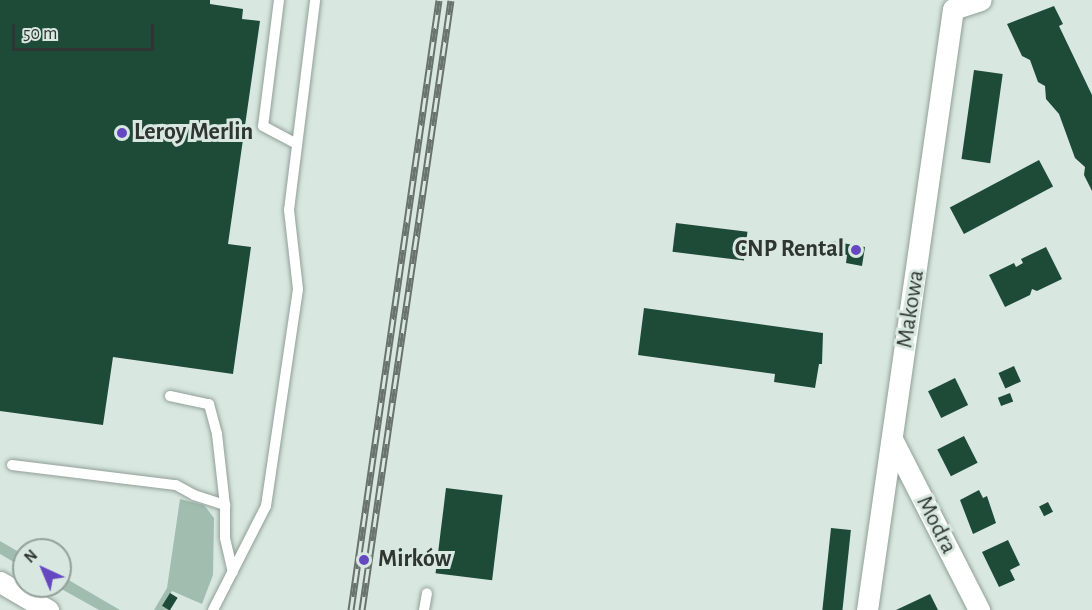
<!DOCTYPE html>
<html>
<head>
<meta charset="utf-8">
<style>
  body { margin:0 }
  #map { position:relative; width:1092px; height:610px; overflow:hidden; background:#d8e8e0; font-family:"Alegreya Sans",sans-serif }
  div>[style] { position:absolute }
  .green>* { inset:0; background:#a0bdaf }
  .building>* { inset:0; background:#1e4b38; transform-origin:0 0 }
  .roads { filter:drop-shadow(0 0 2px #909f98) drop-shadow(0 0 2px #909f98) }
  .service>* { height:10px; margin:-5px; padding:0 5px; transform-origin:5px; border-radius:5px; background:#fff }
  .minor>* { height:21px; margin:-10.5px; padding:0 10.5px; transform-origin:10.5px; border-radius:10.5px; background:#fff }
  .rail>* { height:7px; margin-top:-3.5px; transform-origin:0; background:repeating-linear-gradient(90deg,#d8e8e0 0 14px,#69726d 0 28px); box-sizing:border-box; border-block:2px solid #69726d }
  .dots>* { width:16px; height:16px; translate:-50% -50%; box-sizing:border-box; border:3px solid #d8e8e0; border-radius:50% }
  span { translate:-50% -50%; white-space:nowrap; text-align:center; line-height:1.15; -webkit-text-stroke:6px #d8e8e0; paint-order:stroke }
  .poi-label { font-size:24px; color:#2f3532; font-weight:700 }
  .left { translate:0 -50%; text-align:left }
  .right { translate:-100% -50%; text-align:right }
  .street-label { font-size:24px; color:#2f3532 }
  .north { position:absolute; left:12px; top:538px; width:60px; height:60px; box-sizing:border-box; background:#d8e8e0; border:2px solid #94a09a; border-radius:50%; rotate:316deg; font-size:16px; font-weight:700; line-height:24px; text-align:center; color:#2f3532 }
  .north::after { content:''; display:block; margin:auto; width:21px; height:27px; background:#6548c1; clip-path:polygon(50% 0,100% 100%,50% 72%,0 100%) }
  .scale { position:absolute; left:12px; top:24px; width:142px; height:27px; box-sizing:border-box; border:3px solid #2f3532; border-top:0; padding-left:8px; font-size:18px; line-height:21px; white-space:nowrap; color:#2f3532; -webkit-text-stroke:4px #d8e8e0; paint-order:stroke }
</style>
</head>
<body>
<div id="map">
  <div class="green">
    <div style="clip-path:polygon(180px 499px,204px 505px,214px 518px,213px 575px,202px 604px,172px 591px,163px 606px,171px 610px,154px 610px,167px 588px)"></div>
    <div style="clip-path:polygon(0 541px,24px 555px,24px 568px,0 554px)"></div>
    <div style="clip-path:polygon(60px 575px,120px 610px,99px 610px,56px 586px,60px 586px)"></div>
  </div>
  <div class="building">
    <div style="clip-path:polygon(0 0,210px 0,210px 4px,243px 9px,242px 19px,260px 21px,228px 244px,251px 247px,233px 374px,113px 357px,103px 425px,0 411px)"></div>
    <div style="clip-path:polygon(1054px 6px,1063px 24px,1059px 26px,1092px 95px,1092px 191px,1084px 175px,1085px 167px,1075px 158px,1059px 114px,1046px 99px,1045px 86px,1038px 82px,1030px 60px,1022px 56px,1007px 24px)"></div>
    <div style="left:974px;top:70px;width:29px;height:90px;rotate:8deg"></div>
    <div style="left:1039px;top:160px;width:30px;height:101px;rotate:62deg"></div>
    <div style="left:676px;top:223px;width:72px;height:29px;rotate:7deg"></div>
    <div style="clip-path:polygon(831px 241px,865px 247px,862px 266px,846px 263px,847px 255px,829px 252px)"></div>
    <div style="clip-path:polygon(1046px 247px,1062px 279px,1037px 291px,1032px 289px,1030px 295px,1005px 307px,989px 275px,1014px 263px,1016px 267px,1023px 263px,1021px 259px)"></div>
    <div style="clip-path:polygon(644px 308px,823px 333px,822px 364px,819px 364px,815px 388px,774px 382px,775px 374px,638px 355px)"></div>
    <div style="left:1014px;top:366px;width:17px;height:17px;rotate:66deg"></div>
    <div style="left:955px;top:378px;width:30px;height:30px;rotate:64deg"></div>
    <div style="left:1010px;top:393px;width:9px;height:13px;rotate:69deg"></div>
    <div style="left:964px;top:436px;width:30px;height:30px;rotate:63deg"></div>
    <div style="left:446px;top:488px;width:57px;height:86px;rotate:7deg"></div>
    <div style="clip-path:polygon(979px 490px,983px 498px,987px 496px,996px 523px,973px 534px,960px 500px)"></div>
    <div style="left:1048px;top:502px;width:11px;height:10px;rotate:63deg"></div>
    <div style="left:831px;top:528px;width:20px;height:83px;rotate:6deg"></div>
    <div style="clip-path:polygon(1008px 540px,1020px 565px,1010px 570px,1015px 580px,999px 587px,982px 552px)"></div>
    <div style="left:170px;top:593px;width:9px;height:15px;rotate:32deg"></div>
    <div style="clip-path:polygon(930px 594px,938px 610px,896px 610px)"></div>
  </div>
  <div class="roads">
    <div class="service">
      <div style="left:279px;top:0;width:127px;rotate:97.2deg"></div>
      <div style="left:263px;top:126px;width:38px;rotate:28deg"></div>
      <div style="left:170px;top:396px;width:40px;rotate:12deg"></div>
      <div style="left:209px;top:404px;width:31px;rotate:75deg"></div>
      <div style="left:217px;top:434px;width:71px;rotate:83.6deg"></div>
      <div style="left:12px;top:465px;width:165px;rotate:7deg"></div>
      <div style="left:176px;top:485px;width:21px;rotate:29deg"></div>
      <div style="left:194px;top:495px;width:33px;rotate:18deg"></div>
      <div style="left:225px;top:505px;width:33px;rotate:90deg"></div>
      <div style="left:225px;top:538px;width:35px;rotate:77deg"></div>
      <div style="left:213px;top:610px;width:117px;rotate:-63deg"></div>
      <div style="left:266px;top:506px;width:219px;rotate:-81.6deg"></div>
      <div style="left:298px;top:289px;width:80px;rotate:-96.5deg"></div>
      <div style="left:289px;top:210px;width:212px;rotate:-82.9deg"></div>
      <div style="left:424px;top:610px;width:17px;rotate:-80deg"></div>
    </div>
    <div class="minor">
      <div style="left:892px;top:439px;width:192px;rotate:63deg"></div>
      <div style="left:0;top:582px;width:56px;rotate:30.3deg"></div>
      <div style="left:867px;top:610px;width:607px;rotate:-81.86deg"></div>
      <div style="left:953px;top:9px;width:29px;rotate:-18deg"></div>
    </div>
  </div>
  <div class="rail">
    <div style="left:351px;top:610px;width:616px;rotate:-81.79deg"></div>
    <div style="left:362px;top:610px;width:616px;rotate:-81.7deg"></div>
  </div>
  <div class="dots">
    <div style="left:122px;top:133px;background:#6548c1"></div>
    <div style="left:856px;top:250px;background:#6548c1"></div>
    <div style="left:364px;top:560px;background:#6548c1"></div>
  </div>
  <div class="poi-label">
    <span class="left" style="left:134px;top:133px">Leroy Merlin</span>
    <span class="right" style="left:844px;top:250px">CNP Rental</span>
    <span class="left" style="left:378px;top:560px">Mirków</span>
  </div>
  <div class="street-label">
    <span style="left:911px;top:309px;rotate:-81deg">Makowa</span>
    <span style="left:936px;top:525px;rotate:63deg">Modra</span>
  </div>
  <div class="north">N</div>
  <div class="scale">50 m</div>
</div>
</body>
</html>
